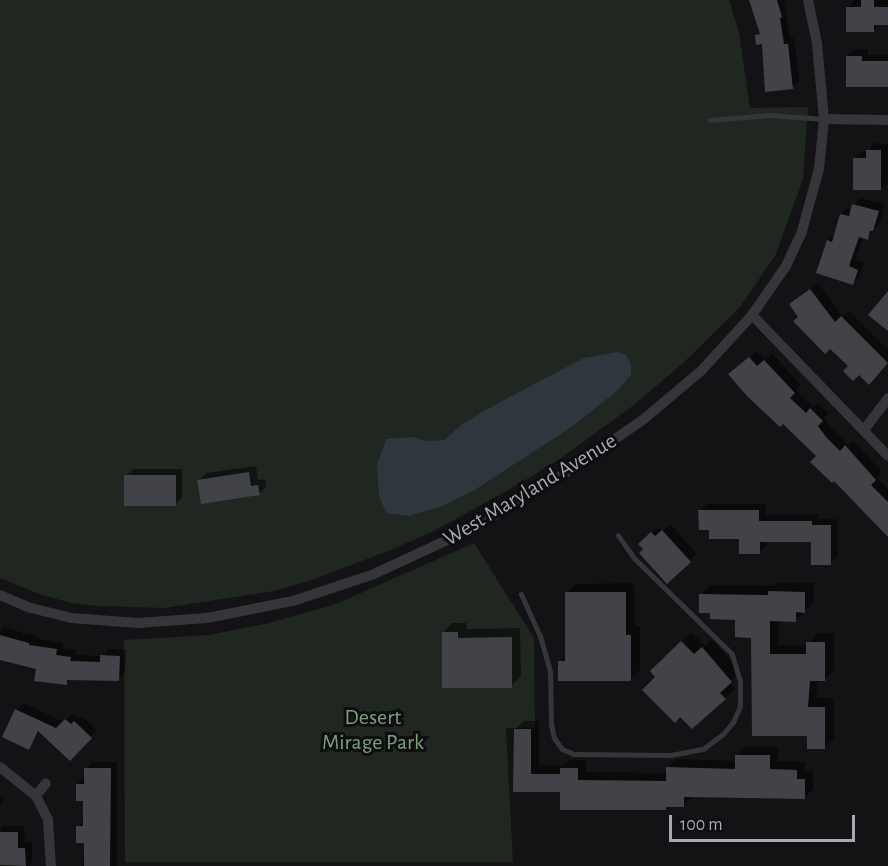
<!DOCTYPE html>
<html>
<head>
<meta charset="utf-8">
<style>
  body { margin:0 }
  #map { position:relative; width:888px; height:866px; overflow:hidden; background:#131315; font-family:"Alegreya Sans",sans-serif }
  div>[style] { position:absolute }
  .green>* { inset:0; background:#1f2720 }
  .water>* { inset:0; background:#2d373d }
  .shadow>* { inset:0; background:#0007 }
  .building>* { inset:0; background:#424348; transform-origin:0 0 }
  .lane>* { height:5px; margin:-2.5px; padding:0 2.5px; transform-origin:2.5px; border-radius:2.5px; background:#34363a }
  .street>* { height:10px; margin:-5px; padding:0 5px; transform-origin:5px; border-radius:5px; background:#34363a }
  span { translate:-50% -50%; white-space:nowrap; text-align:center; line-height:1.15; -webkit-text-stroke:6px #0e0e10; paint-order:stroke }
  .street-label { font-size:22px; color:#a5abb5 }
  .park-label { font-size:22px; color:#7d9f7d }
  .scale { position:absolute; left:669px; top:815px; width:186px; height:27px; box-sizing:border-box; border:3px solid #a5abb5; border-top:0; padding-left:8px; font-size:18px; line-height:21px; white-space:nowrap; color:#a5abb5; -webkit-text-stroke:4px #0e0e10; paint-order:stroke }
</style>
</head>
<body>
<div id="map">
  <div class="green">
    <div style="clip-path:polygon(0 0,729px 0,739px 32px,750px 108px,808px 107px,803px 179px,776px 254px,740px 307px,682px 364px,634px 405px,558px 460px,519px 484px,434px 531px,393px 549px,312px 580px,274px 591px,164px 608px,98px 606px,71px 603px,42px 595px,0 578px)"></div>
    <div style="clip-path:polygon(474px 543px,534px 638px,535px 728px,506px 728px,513px 862px,125px 862px,124px 640px,209px 635px,269px 623px,336px 604px)"></div>
  </div>
  <div class="water">
    <div style="clip-path:polygon(617px 352px,626px 355px,631px 363px,631px 375px,617px 391px,570px 428px,473px 491px,440px 507px,408px 516px,386px 513px,379px 496px,377px 465px,386px 439px,412px 437px,426px 441px,445px 440px,461px 425px,489px 408px,561px 370px,584px 358px)"></div>
  </div>
  <div class="shadow">
    <div style="clip-path:polygon(751px 0,784px 0,790px 38px,794px 38px,799px 81px,792px 88px,756px 35px,761px 31px)"></div>
    <div style="clip-path:polygon(855px 0,888px 0,888px 24px,880px 24px,873px 31px,848px 7px)"></div>
    <div style="clip-path:polygon(854px 49px,868px 49px,868px 55px,888px 55px,888px 86px,847px 56px)"></div>
    <div style="clip-path:polygon(874px 143px,888px 144px,888px 182px,881px 188px,854px 159px,861px 152px,868px 152px)"></div>
    <div style="clip-path:polygon(860px 198px,885px 204px,880px 223px,867px 238px,863px 237px,855px 260px,864px 263px,859px 277px,852px 284px,828px 241px,835px 234px,841px 214px,848px 208px,852px 209px)"></div>
    <div style="clip-path:polygon(818px 283px,843px 317px,849px 311px,888px 350px,888px 364px,869px 383px,800px 316px,798px 298px)"></div>
    <div style="clip-path:polygon(757px 351px,765px 360px,772px 354px,801px 385px,796px 390px,813px 407px,818px 403px,829px 413px,824px 418px,833px 430px,848px 445px,853px 440px,882px 472px,877px 478px,888px 489px,888px 535px,870px 519px,872px 516px,737px 368px)"></div>
    <div style="clip-path:polygon(256px 466px,258px 480px,265px 479px,266px 487px,259px 494px,199px 480px,206px 473px)"></div>
    <div style="clip-path:polygon(133px 469px,182px 469px,182px 498px,175px 505px,126px 476px)"></div>
    <div style="clip-path:polygon(707px 504px,766px 504px,766px 515px,818px 514px,818px 519px,837px 519px,838px 556px,831px 563px,813px 540px,766px 540px,766px 546px,759px 552px,740px 537px,710px 528px,700px 511px)"></div>
    <div style="clip-path:polygon(670px 524px,697px 554px,668px 582px,645px 549px,647px 537px,659px 527px,662px 531px)"></div>
    <div style="clip-path:polygon(634px 583px,635px 626px,640px 626px,640px 670px,631px 679px,560px 661px,567px 654px,566px 593px,576px 584px)"></div>
    <div style="clip-path:polygon(779px 583px,814px 583px,814px 602px,796px 620px,779px 620px,778px 645px,808px 645px,817px 633px,834px 633px,834px 671px,824px 680px,818px 680px,816px 698px,834px 698px,834px 738px,825px 747px,808px 734px,753px 636px,736px 618px,711px 611px,701px 595px,710px 585px,775px 586px)"></div>
    <div style="clip-path:polygon(452px 623px,466px 623px,467px 629px,520px 628px,521px 677px,511px 686px,443px 633px)"></div>
    <div style="clip-path:polygon(4px 627px,35px 636px,34px 638px,63px 643px,63px 648px,77px 650px,76px 655px,102px 656px,108px 649px,126px 650px,125px 672px,119px 679px,71px 678px,66px 684px,38px 668px,0 658px,0 632px)"></div>
    <div style="clip-path:polygon(691px 632px,705px 646px,712px 639px,740px 671px,729px 683px,735px 689px,709px 714px,652px 671px)"></div>
    <div style="clip-path:polygon(24px 703px,64px 722px,73px 713px,79px 719px,82px 716px,97px 730px,70px 759px,40px 731px,29px 748px,4px 736px,17px 709px)"></div>
    <div style="clip-path:polygon(524px 721px,539px 721px,539px 765px,564px 765px,570px 760px,586px 760px,586px 772px,667px 773px,667px 768px,676px 759px,737px 761px,737px 755px,746px 747px,778px 747px,778px 761px,805px 762px,805px 771px,813px 771px,813px 789px,804px 798px,692px 797px,683px 805px,669px 805px,666px 809px,561px 791px,515px 791px,515px 729px)"></div>
    <div style="clip-path:polygon(92px 762px,117px 762px,117px 866px,82px 866px,85px 841px,78px 827px,85px 820px,85px 799px,77px 785px)"></div>
    <div style="clip-path:polygon(0 795px,4px 796px,0 806px)"></div>
    <div style="clip-path:polygon(1px 826px,24px 826px,25px 842px,32px 842px,32px 862px,29px 866px,0 866px)"></div>
  </div>
  <div class="building">
    <div style="clip-path:polygon(749px 0,777px 0,782px 17px,780px 18px,784px 44px,788px 44px,793px 89px,765px 92px,762px 44px,756px 45px,755px 35px,760px 34px)"></div>
    <div style="clip-path:polygon(861px 0,874px 0,874px 7px,888px 7px,888px 25px,874px 25px,874px 32px,846px 32px,846px 7px,861px 7px)"></div>
    <div style="clip-path:polygon(846px 56px,862px 56px,862px 61px,888px 61px,888px 87px,846px 87px)"></div>
    <div style="clip-path:polygon(866px 150px,881px 150px,881px 190px,853px 190px,853px 158px,866px 158px)"></div>
    <div style="clip-path:polygon(852px 204px,879px 211px,873px 231px,870px 231px,868px 240px,859px 237px,849px 266px,858px 270px,853px 285px,816px 273px,827px 240px,832px 242px,840px 214px,849px 216px)"></div>
    <div style="clip-path:polygon(810px 289px,835px 322px,841px 316px,888px 363px,869px 385px,859px 375px,853px 381px,843px 371px,848px 366px,830px 349px,825px 354px,793px 321px,798px 317px,789px 304px)"></div>
    <div style="clip-path:polygon(888px 291px,888px 331px,868px 315px)"></div>
    <div style="clip-path:polygon(749px 357px,757px 366px,764px 360px,795px 393px,790px 398px,806px 413px,810px 408px,823px 421px,818px 426px,826px 437px,840px 451px,845px 445px,876px 480px,871px 485px,888px 502px,888px 537px,834px 481px,832px 483px,810px 462px,816px 456px,783px 424px,780px 427px,747px 396px,728px 374px)"></div>
    <div style="clip-path:polygon(249px 472px,251px 486px,258px 485px,260px 495px,201px 504px,197px 480px)"></div>
    <div style="left:124px;top:475px;width:52px;height:31px"></div>
    <div style="clip-path:polygon(698px 510px,759px 510px,759px 521px,812px 521px,812px 525px,831px 525px,831px 565px,811px 565px,811px 542px,760px 542px,760px 554px,739px 554px,739px 539px,709px 539px,709px 530px,699px 530px)"></div>
    <div style="clip-path:polygon(662px 530px,691px 562px,667px 584px,639px 553px,643px 549px,638px 544px,651px 532px,655px 536px)"></div>
    <div style="clip-path:polygon(768px 591px,805px 592px,805px 613px,796px 612px,796px 622px,770px 621px,770px 654px,806px 654px,806px 642px,825px 642px,825px 681px,810px 681px,808px 707px,825px 707px,825px 749px,807px 749px,807px 736px,752px 736px,751px 638px,735px 637px,735px 620px,710px 619px,710px 613px,699px 613px,699px 594px,768px 595px)"></div>
    <div style="clip-path:polygon(565px 592px,626px 592px,626px 635px,631px 635px,631px 681px,558px 681px,558px 661px,565px 661px)"></div>
    <div style="clip-path:polygon(442px 632px,458px 632px,458px 638px,512px 637px,512px 688px,442px 688px)"></div>
    <div style="clip-path:polygon(0 635px,29px 643px,29px 645px,57px 649px,56px 655px,71px 657px,70px 661px,100px 662px,100px 655px,120px 656px,119px 681px,67px 680px,67px 685px,34px 681px,36px 669px,0 660px)"></div>
    <div style="clip-path:polygon(681px 641px,694px 654px,702px 647px,732px 682px,720px 693px,726px 699px,692px 729px,680px 717px,675px 723px,642px 690px,655px 677px,650px 671px)"></div>
    <div style="clip-path:polygon(15px 709px,56px 728px,65px 719px,71px 724px,74px 721px,92px 738px,70px 761px,38px 731px,29px 750px,2px 737px)"></div>
    <div style="clip-path:polygon(514px 729px,531px 729px,531px 774px,560px 774px,560px 768px,578px 768px,578px 780px,666px 781px,666px 767px,735px 769px,735px 755px,770px 755px,770px 769px,797px 770px,797px 779px,805px 779px,805px 799px,684px 797px,684px 807px,666px 807px,666px 810px,560px 810px,560px 792px,513px 792px)"></div>
    <div style="clip-path:polygon(84px 768px,111px 768px,110px 866px,84px 866px,84px 843px,76px 843px,76px 826px,83px 826px,83px 801px,76px 801px,76px 784px,84px 784px)"></div>
    <div style="clip-path:polygon(0 832px,18px 832px,18px 848px,25px 848px,26px 866px,0 865px)"></div>
  </div>
  <div class="lane">
    <div style="left:710px;top:120px;width:60px;rotate:-4.8deg"></div>
    <div style="left:770px;top:115px;width:54px;rotate:4.2deg"></div>
    <div style="left:521px;top:594px;width:46px;rotate:65.7deg"></div>
    <div style="left:540px;top:636px;width:36px;rotate:74deg"></div>
    <div style="left:550px;top:671px;width:53px;rotate:88.9deg"></div>
    <div style="left:551px;top:724px;width:14px;rotate:78deg"></div>
    <div style="left:554px;top:738px;width:14px;rotate:54deg"></div>
    <div style="left:562px;top:749px;width:13px;rotate:23deg"></div>
    <div style="left:574px;top:754px;width:97px;rotate:0.6deg"></div>
    <div style="left:671px;top:755px;width:33px;rotate:-11deg"></div>
    <div style="left:703px;top:749px;width:25px;rotate:-37deg"></div>
    <div style="left:723px;top:734px;width:16px;rotate:-50deg"></div>
    <div style="left:733px;top:722px;width:17px;rotate:-66deg"></div>
    <div style="left:740px;top:706px;width:25px;rotate:-90deg"></div>
    <div style="left:740px;top:681px;width:28px;rotate:-107deg"></div>
    <div style="left:732px;top:654px;width:137px;rotate:-135.6deg"></div>
    <div style="left:634px;top:558px;width:28px;rotate:-125deg"></div>
  </div>
  <div class="street">
    <div style="left:824px;top:119px;width:64px;rotate:0.9deg"></div>
    <div style="left:752px;top:315px;width:196px;rotate:46deg"></div>
    <div style="left:864px;top:430px;width:40px;rotate:-53deg"></div>
    <div style="left:0;top:595px;width:34px;rotate:23deg"></div>
    <div style="left:31px;top:608px;width:41px;rotate:14deg"></div>
    <div style="left:71px;top:618px;width:67px;rotate:4.3deg"></div>
    <div style="left:138px;top:623px;width:69px;rotate:-4.1deg"></div>
    <div style="left:207px;top:618px;width:88px;rotate:-11.2deg"></div>
    <div style="left:293px;top:601px;width:85px;rotate:-18.4deg"></div>
    <div style="left:374px;top:574px;width:109px;rotate:-24.9deg"></div>
    <div style="left:473px;top:528px;width:106px;rotate:-30.7deg"></div>
    <div style="left:564px;top:474px;width:97px;rotate:-34.5deg"></div>
    <div style="left:644px;top:419px;width:76px;rotate:-40.2deg"></div>
    <div style="left:702px;top:370px;width:74px;rotate:-47.7deg"></div>
    <div style="left:752px;top:315px;width:60px;rotate:-55.2deg"></div>
    <div style="left:786px;top:266px;width:38px;rotate:-65deg"></div>
    <div style="left:802px;top:231px;width:64px;rotate:-74.7deg"></div>
    <div style="left:819px;top:169px;width:50px;rotate:-84.3deg"></div>
    <div style="left:824px;top:119px;width:76px;rotate:-95.3deg"></div>
    <div style="left:817px;top:43px;width:44px;rotate:-101.8deg"></div>
    <div style="left:0;top:767px;width:46px;rotate:38.9deg"></div>
    <div style="left:36px;top:796px;width:27px;rotate:63deg"></div>
    <div style="left:48px;top:820px;width:46px;rotate:86.3deg"></div>
    <div style="left:36px;top:796px;width:16px;rotate:-52deg"></div>
  </div>
  <div class="street-label">
    <span style="left:530px;top:490px;rotate:-31deg">West Maryland Avenue</span>
  </div>
  <div class="park-label">
    <span style="left:373px;top:730px">Desert<br>Mirage Park</span>
  </div>
  <div class="scale">100 m</div>
</div>
</body>
</html>
